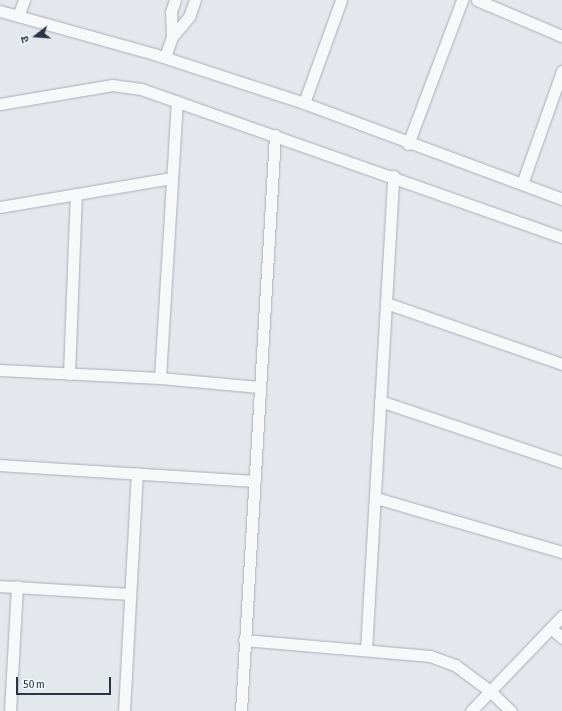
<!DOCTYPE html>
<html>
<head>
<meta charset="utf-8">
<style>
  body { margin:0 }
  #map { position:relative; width:562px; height:711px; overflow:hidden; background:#e4e7ec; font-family:"Asap Condensed","Noto Sans Devanagari",sans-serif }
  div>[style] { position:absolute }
  .roads { filter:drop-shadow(0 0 1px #a9aeb7) drop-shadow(0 0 1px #a9aeb7) }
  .minor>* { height:11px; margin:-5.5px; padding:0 5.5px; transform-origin:5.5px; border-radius:5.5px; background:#f7f8fa }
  span { translate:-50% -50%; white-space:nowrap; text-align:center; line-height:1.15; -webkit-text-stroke:3px #f4f6f9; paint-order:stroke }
  .north { position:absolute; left:16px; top:16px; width:40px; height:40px; -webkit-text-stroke:3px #f4f6f9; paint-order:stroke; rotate:253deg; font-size:11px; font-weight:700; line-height:16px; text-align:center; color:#2b3445 }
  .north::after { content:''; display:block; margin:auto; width:14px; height:18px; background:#2b3445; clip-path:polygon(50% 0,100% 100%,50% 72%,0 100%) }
  .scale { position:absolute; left:16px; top:677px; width:95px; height:18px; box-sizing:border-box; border:2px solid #2b3445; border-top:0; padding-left:5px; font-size:12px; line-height:14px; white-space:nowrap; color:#2b3445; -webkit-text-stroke:3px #f4f6f9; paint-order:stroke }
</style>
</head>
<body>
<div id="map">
  <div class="roads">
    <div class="minor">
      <div style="left:477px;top:0;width:92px;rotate:23deg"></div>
      <div style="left:0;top:11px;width:160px;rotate:15.6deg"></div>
      <div style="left:154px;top:54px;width:158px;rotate:18.1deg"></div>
      <div style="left:304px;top:103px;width:275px;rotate:20.4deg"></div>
      <div style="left:18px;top:16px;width:17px;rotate:-69deg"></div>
      <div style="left:172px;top:37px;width:25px;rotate:-92deg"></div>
      <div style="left:171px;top:12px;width:13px;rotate:-72deg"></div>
      <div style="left:165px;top:57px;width:21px;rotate:-71deg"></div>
      <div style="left:172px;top:37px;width:26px;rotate:-50deg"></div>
      <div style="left:189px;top:17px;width:18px;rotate:-71deg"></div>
      <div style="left:304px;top:103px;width:109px;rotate:-70.2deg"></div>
      <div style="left:0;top:104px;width:114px;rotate:-9.6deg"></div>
      <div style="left:112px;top:85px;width:29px;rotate:8deg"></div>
      <div style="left:141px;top:89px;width:446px;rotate:19.4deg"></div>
      <div style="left:408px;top:144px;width:154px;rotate:-69.4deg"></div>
      <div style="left:522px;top:184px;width:120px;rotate:-70.5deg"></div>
      <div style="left:0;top:207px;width:173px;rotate:-9.6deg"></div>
      <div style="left:386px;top:303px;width:186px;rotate:19.1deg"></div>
      <div style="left:0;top:370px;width:160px;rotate:2.9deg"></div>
      <div style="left:160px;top:378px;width:99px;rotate:5.2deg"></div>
      <div style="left:69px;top:374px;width:180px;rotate:-87.8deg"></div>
      <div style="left:160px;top:378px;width:277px;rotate:-86.5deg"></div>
      <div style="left:380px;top:401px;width:192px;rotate:18.5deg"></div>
      <div style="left:0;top:465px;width:254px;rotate:3.6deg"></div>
      <div style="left:376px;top:498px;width:194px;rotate:16.2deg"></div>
      <div style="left:0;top:586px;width:129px;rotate:3.5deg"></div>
      <div style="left:551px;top:628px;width:15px;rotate:42deg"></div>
      <div style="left:244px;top:640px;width:187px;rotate:4.9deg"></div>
      <div style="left:430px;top:656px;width:27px;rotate:20deg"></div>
      <div style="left:455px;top:665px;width:44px;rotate:36.6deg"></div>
      <div style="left:490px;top:691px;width:29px;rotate:44deg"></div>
      <div style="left:366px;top:650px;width:475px;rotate:-86.7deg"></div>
      <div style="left:10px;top:711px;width:125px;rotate:-86.8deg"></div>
      <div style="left:124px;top:711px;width:238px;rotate:-86.9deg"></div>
      <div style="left:241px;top:711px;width:577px;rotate:-86.62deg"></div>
      <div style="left:471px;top:711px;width:132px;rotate:-46.2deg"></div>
    </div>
  </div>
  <div class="north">उ</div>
  <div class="scale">50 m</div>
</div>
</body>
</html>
